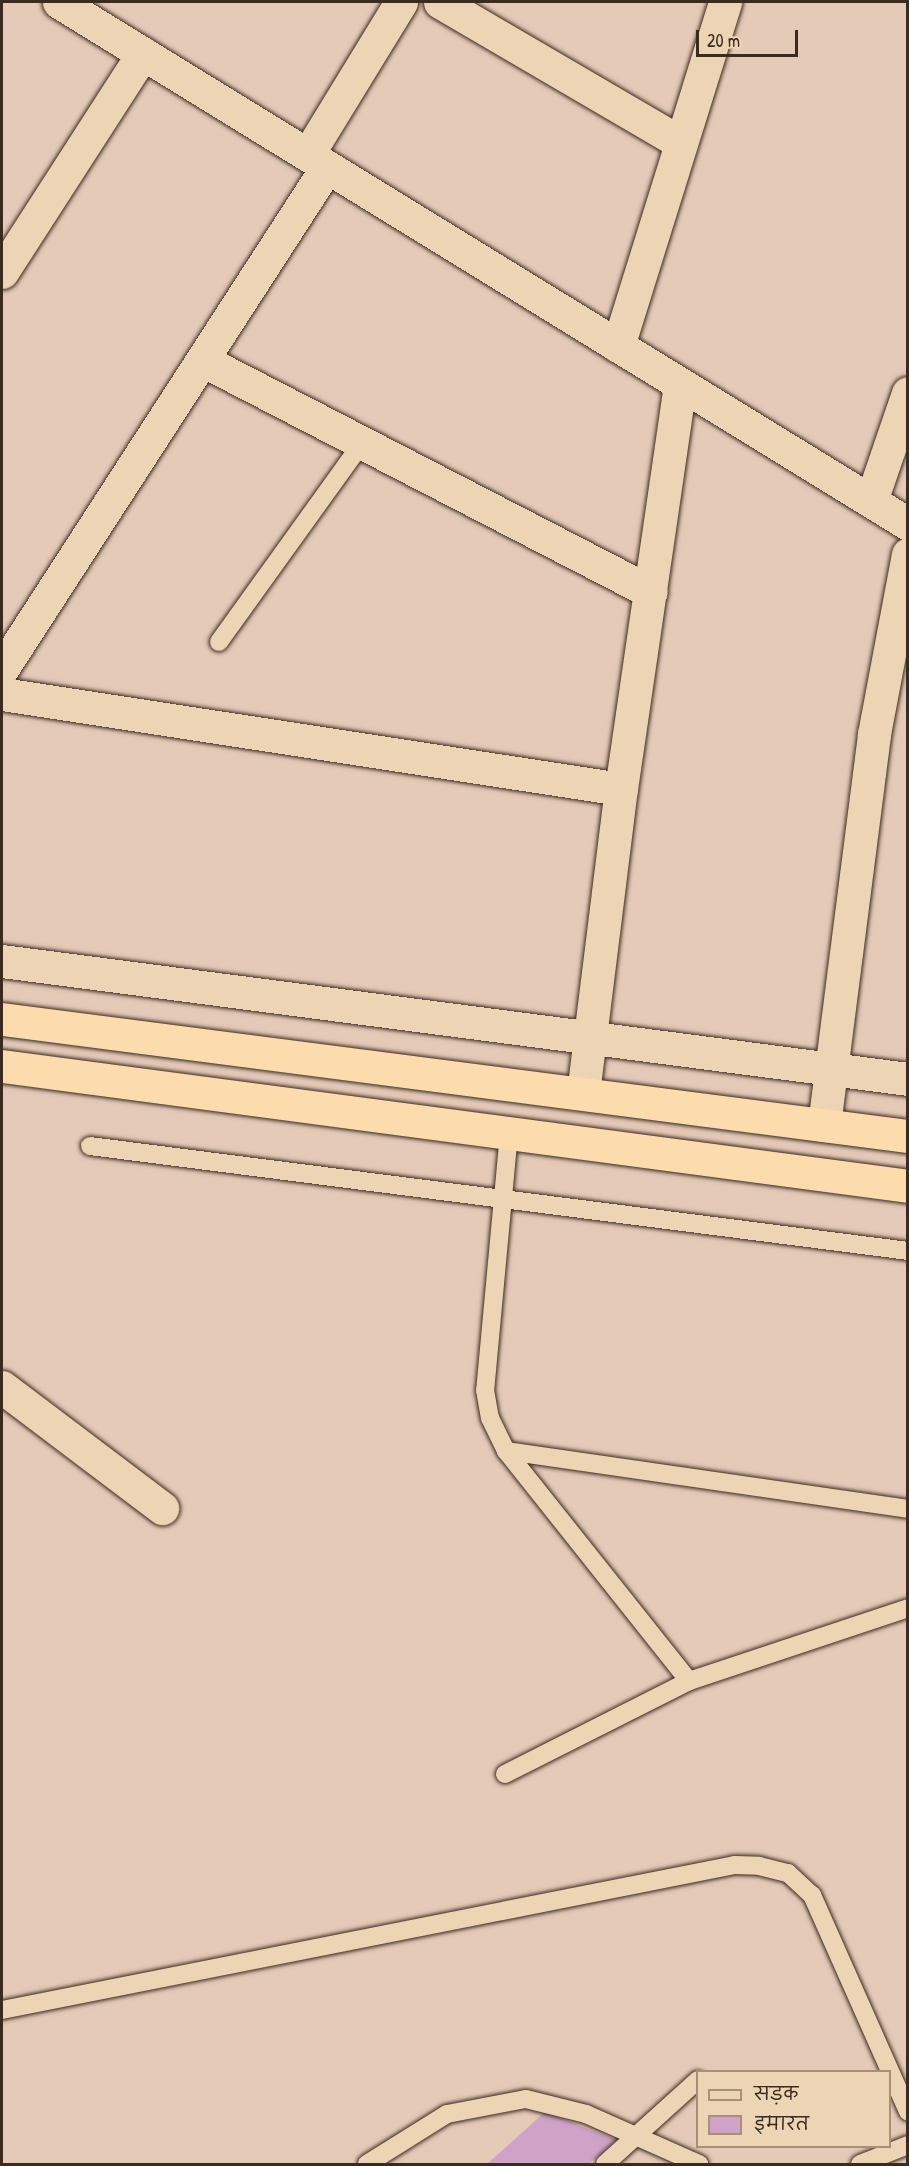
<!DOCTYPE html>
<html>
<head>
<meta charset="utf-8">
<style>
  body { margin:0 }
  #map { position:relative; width:909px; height:2166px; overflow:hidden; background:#e6cab8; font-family:"Patrick Hand","Playpen Sans Deva",sans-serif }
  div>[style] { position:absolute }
  .building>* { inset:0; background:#cfa3c7 }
  .roads { filter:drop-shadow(0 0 2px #3b2a1e) drop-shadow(0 0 2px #3b2a1e) }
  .service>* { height:18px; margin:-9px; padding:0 9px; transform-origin:9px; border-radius:9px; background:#ecd4b4 }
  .minor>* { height:33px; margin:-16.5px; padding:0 16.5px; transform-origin:16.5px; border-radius:16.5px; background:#ecd4b4 }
  .tertiary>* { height:33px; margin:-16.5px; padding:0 16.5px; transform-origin:16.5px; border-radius:16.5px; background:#ecd4b4 }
  .trunk>* { height:33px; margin:-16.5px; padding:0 16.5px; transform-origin:16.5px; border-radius:16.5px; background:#fcdcac }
  span { translate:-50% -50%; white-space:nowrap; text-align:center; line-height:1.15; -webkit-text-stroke:5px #ecd4b4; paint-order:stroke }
  .frame { position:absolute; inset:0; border:3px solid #3b2a1e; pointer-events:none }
  .legend { position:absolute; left:696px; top:2070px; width:195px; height:78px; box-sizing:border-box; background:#ecd4b4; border:2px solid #a59078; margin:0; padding:8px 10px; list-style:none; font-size:18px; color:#3b2a1e }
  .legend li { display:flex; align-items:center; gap:12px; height:30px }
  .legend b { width:30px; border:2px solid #a59078 }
  .scale { position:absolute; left:696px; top:30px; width:102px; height:27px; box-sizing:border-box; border:3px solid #3b2a1e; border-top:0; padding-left:8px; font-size:18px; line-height:21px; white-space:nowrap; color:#3b2a1e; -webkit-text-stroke:4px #ecd4b4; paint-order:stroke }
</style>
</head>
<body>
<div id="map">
  <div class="building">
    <div style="clip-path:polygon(545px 2112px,616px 2140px,589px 2164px,487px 2164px)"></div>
  </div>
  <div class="roads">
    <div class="service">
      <div style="left:219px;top:642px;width:245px;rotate:-54.3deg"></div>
      <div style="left:509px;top:1133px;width:258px;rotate:95.3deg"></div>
      <div style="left:485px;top:1390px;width:28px;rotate:80deg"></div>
      <div style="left:490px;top:1418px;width:37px;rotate:64deg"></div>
      <div style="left:506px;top:1451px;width:406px;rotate:8.2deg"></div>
      <div style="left:90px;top:1146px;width:825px;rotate:7.31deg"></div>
      <div style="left:506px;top:1451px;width:294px;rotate:51.5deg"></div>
      <div style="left:505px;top:1774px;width:206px;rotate:-26.8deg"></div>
      <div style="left:689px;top:1681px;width:231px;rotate:-18.4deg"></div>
      <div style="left:2px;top:2010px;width:747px;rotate:-11.19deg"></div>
      <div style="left:735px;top:1865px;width:24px;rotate:2deg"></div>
      <div style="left:759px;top:1866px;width:30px;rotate:14deg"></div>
      <div style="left:788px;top:1873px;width:33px;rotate:43deg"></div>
      <div style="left:812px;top:1895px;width:237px;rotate:66.1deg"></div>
      <div style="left:367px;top:2164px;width:94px;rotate:-32deg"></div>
      <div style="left:447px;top:2114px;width:80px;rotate:-10.8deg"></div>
      <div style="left:526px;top:2099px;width:62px;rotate:14deg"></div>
      <div style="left:586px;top:2114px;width:124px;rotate:23.9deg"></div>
      <div style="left:605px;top:2164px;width:125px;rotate:-42.1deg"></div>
      <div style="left:860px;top:2164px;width:52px;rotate:-21.6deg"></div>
    </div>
    <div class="minor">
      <div style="left:440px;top:2px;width:279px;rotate:30.3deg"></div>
      <div style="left:308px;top:154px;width:178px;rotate:-58.5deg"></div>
      <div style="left:2px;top:272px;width:260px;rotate:-57.2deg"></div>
      <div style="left:618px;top:346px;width:360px;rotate:-72.7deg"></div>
      <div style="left:202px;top:360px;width:505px;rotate:27.33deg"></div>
      <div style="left:871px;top:501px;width:114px;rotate:-71.1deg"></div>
      <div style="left:2px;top:669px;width:598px;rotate:-57.08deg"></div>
      <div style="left:2px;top:694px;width:626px;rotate:8.73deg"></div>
      <div style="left:2px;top:961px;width:914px;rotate:7.42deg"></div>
      <div style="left:583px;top:1093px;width:306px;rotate:-82.9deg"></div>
      <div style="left:621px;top:789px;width:409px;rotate:-81.7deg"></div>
      <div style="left:824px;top:1125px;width:394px;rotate:-82.7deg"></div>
      <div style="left:874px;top:734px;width:183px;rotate:-79.3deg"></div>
      <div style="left:2px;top:1387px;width:201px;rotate:37.1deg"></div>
    </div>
    <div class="tertiary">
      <div style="left:59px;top:2px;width:997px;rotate:31.58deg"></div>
    </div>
    <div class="trunk">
      <div style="left:2px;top:1019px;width:914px;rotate:7.36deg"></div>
      <div style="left:2px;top:1066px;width:914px;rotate:7.54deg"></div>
    </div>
  </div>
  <div class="frame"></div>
  <ul class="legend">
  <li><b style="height:8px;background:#ecd4b4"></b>सड़क</li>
  <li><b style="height:16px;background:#cfa3c7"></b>इमारत</li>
  </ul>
  <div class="scale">20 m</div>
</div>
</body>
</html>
